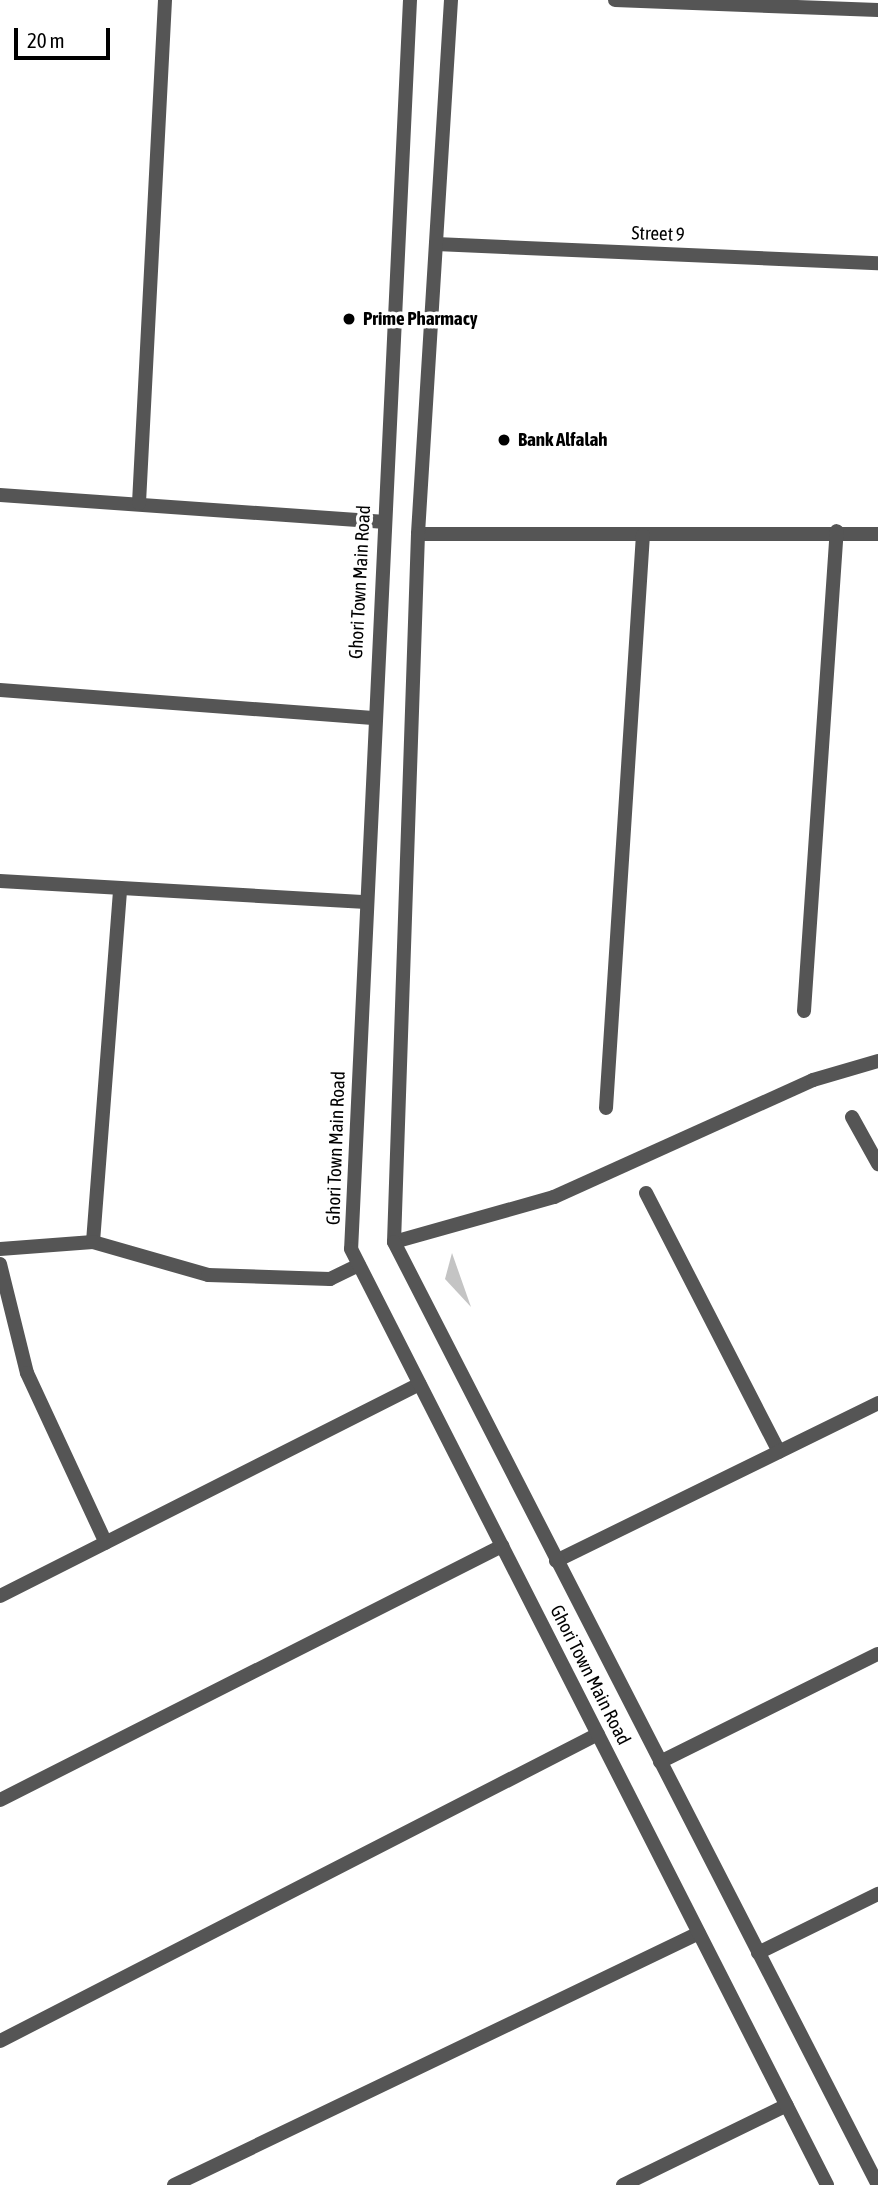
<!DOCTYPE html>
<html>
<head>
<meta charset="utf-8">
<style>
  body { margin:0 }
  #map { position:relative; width:878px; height:2185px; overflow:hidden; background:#fff; font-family:"Asap Condensed",sans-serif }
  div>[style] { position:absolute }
  .building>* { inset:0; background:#c4c4c4 }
  .minor>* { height:14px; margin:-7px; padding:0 7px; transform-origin:7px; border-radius:7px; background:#555 }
  .tertiary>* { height:14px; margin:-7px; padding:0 7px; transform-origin:7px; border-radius:7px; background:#555 }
  .dots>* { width:19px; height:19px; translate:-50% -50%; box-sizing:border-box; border:4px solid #fff; border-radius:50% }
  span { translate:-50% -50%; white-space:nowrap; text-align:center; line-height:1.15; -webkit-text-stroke:7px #fff; paint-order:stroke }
  .street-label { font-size:19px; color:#000 }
  .poi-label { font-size:19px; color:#000; font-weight:700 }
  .left { translate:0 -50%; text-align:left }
  .scale { position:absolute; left:14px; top:28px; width:96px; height:32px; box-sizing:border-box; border:4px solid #000; border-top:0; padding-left:9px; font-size:21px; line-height:24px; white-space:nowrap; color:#000; -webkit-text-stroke:5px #fff; paint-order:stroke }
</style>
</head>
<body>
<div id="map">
  <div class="building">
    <div style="clip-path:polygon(452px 1253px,471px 1307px,445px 1279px)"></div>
  </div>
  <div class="minor">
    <div style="left:615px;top:0;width:263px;rotate:2.2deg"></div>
    <div style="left:436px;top:244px;width:442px;rotate:2.5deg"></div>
    <div style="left:0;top:495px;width:383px;rotate:4deg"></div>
    <div style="left:139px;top:503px;width:504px;rotate:-87.04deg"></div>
    <div style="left:418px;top:534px;width:460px"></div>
    <div style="left:0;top:690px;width:374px;rotate:4.3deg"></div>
    <div style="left:0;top:881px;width:367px;rotate:3.3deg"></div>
    <div style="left:804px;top:1011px;width:481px;rotate:-86.1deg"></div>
    <div style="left:606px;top:1108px;width:574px;rotate:-86.31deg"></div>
    <div style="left:852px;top:1117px;width:54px;rotate:61deg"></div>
    <div style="left:646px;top:1193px;width:291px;rotate:62.8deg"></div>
    <div style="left:93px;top:1242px;width:351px;rotate:-85.6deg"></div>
    <div style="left:394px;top:1242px;width:166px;rotate:-15.7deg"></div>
    <div style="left:554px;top:1197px;width:284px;rotate:-24.3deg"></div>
    <div style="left:813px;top:1080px;width:68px;rotate:-16.3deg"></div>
    <div style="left:0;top:1249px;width:93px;rotate:-4.3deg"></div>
    <div style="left:93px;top:1242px;width:120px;rotate:16deg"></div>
    <div style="left:208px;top:1275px;width:122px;rotate:1.9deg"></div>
    <div style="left:330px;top:1279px;width:32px;rotate:-26deg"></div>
    <div style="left:0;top:1264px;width:112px;rotate:76.1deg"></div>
    <div style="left:27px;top:1373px;width:187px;rotate:65.1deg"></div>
    <div style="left:556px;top:1561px;width:359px;rotate:-26.1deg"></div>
    <div style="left:0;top:1596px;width:470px;rotate:-26.8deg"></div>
    <div style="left:660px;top:1762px;width:243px;rotate:-26.4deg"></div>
    <div style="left:0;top:1800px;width:563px;rotate:-26.84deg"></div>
    <div style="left:758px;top:1953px;width:134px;rotate:-26.2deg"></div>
    <div style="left:0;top:2041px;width:672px;rotate:-27.17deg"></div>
    <div style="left:174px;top:2185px;width:582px;rotate:-25.64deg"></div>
    <div style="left:623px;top:2185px;width:182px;rotate:-26deg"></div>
  </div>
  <div class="tertiary">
    <div style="left:410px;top:0;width:1250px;rotate:92.7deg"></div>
    <div style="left:351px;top:1249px;width:1050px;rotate:63.04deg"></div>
    <div style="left:451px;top:0;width:535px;rotate:93.54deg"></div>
    <div style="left:418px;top:534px;width:708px;rotate:91.94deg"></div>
    <div style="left:394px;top:1242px;width:1060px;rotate:62.83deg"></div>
  </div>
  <div class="dots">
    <div style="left:349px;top:319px;background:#000"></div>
    <div style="left:504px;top:440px;background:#000"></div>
  </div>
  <div class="street-label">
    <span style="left:658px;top:234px;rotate:2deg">Street 9</span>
    <span style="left:360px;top:582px;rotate:-87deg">Ghori Town Main Road</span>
    <span style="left:336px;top:1148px;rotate:-88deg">Ghori Town Main Road</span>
    <span style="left:590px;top:1675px;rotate:63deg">Ghori Town Main Road</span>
  </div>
  <div class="poi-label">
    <span class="left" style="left:363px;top:319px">Prime Pharmacy</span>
    <span class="left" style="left:518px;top:440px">Bank Alfalah</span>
  </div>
  <div class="scale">20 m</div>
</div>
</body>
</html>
